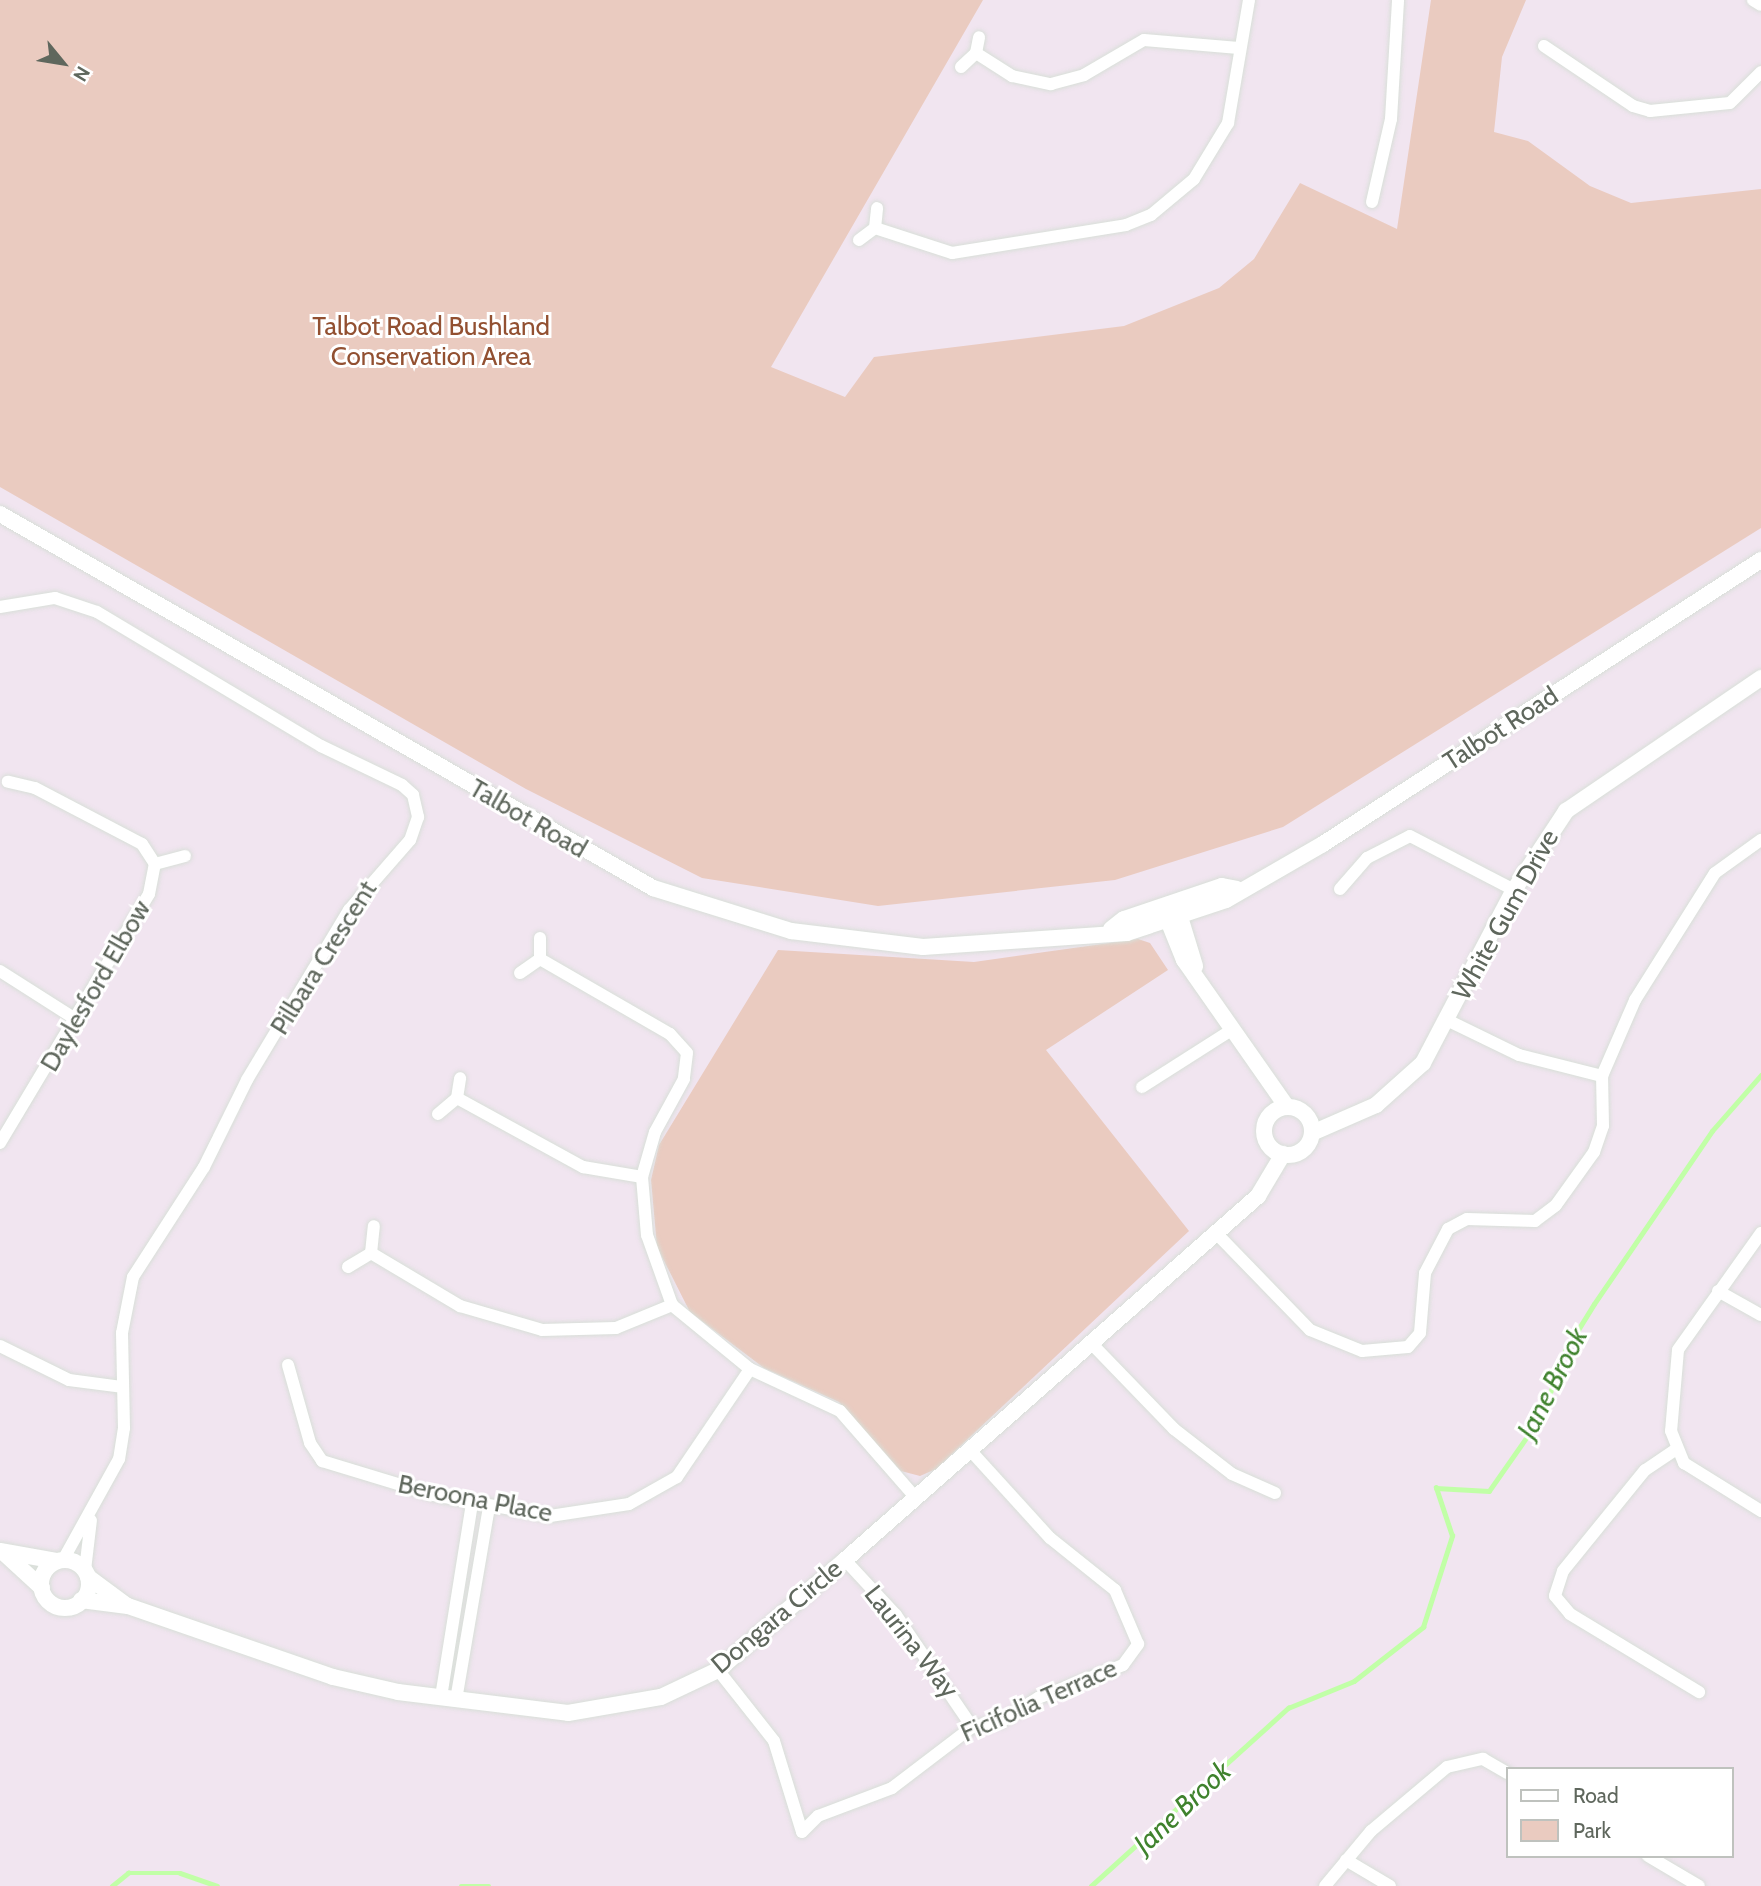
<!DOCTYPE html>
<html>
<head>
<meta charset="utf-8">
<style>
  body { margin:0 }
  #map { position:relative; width:1761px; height:1886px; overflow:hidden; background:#f1e5f0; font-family:Cabin,sans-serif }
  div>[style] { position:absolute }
  .green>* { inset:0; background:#eacbc0 }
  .stream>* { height:4.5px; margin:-2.25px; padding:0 2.25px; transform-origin:2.25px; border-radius:2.25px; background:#c1ffa7 }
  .roads { filter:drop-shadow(0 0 2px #d8dfd8) drop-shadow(0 0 2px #d8dfd8) }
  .street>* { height:12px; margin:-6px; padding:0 6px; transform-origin:6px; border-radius:6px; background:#fff }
  .secondary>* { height:16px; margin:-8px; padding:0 8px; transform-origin:8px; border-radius:8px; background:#fff }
  .secondary>.ring { margin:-8px; padding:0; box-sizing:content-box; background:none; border:16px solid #fff; border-radius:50% }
  span { translate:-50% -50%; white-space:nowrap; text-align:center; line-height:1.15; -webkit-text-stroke:6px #fff; paint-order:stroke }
  .park-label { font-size:26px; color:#925031 }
  .street-label { font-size:26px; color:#5f675d }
  .water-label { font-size:28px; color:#3f822d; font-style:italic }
  .legend { position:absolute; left:1506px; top:1767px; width:228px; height:91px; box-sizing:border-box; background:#fff; border:2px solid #bfc2be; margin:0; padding:9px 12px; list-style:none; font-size:21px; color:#5f675d }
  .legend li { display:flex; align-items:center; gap:14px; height:35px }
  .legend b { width:35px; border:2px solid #bfc2be }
  .north { position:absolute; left:28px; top:28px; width:70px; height:70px; -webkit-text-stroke:5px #fff; paint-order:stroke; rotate:120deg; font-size:19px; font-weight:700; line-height:28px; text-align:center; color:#5f675d }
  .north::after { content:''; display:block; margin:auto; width:24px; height:32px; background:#5f675d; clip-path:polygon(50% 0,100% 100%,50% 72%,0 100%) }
</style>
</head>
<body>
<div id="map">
  <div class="green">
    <div style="clip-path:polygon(0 0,983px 0,771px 367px,845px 397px,874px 357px,1124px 326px,1219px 288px,1254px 259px,1300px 183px,1397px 229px,1431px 0,1526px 0,1502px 57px,1494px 132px,1528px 141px,1590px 186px,1631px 203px,1761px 189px,1761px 528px,1283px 827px,1115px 880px,878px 906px,702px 878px,526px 789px,0 487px)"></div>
    <div style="clip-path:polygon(1138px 939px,1150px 943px,1168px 970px,1046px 1050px,1189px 1231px,936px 1469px,920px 1476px,901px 1471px,839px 1402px,764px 1368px,690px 1312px,657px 1247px,651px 1180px,659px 1145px,778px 950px,974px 962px)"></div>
  </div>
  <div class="stream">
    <div style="left:112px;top:1886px;width:21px;rotate:-39deg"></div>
    <div style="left:128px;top:1873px;width:52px"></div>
    <div style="left:180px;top:1873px;width:39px;rotate:19deg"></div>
    <div style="left:461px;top:1886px;width:28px"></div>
    <div style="left:1091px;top:1886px;width:266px;rotate:-42.1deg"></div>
    <div style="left:1288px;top:1708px;width:71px;rotate:-22.2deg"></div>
    <div style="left:1354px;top:1681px;width:88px;rotate:-38deg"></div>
    <div style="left:1423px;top:1627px;width:96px;rotate:-72.3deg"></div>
    <div style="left:1452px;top:1536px;width:51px;rotate:-108.4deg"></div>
    <div style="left:1436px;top:1488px;width:53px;rotate:3.2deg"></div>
    <div style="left:1489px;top:1491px;width:93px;rotate:-55.1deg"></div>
    <div style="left:1542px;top:1415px;width:68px;rotate:-70.2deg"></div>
    <div style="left:1565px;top:1351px;width:55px;rotate:-58.3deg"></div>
    <div style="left:1594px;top:1304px;width:209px;rotate:-55.7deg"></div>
    <div style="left:1712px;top:1131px;width:74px;rotate:-48.8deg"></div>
  </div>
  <div class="roads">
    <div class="street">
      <div style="left:1753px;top:0;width:9px;rotate:32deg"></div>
      <div style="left:1544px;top:46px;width:107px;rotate:34deg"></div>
      <div style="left:1633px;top:106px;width:18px;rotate:16deg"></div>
      <div style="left:1650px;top:111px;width:80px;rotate:-5.7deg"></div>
      <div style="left:1730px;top:103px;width:44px;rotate:-45deg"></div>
      <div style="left:976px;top:53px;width:43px;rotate:32.6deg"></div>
      <div style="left:1012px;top:76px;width:40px;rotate:12deg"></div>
      <div style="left:1051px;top:84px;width:34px;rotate:-15deg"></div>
      <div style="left:1084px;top:75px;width:69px;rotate:-30.3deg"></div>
      <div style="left:1144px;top:40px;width:95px;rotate:4.8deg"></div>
      <div style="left:961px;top:67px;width:21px;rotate:-43deg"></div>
      <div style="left:976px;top:53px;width:16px;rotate:-79deg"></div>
      <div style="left:1372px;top:202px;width:85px;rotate:-77.1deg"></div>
      <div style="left:1391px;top:119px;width:119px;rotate:-86.6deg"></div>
      <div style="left:875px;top:228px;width:81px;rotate:18deg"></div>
      <div style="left:952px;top:253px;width:176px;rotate:-9.1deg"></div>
      <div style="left:1126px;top:225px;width:27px;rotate:-22deg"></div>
      <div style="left:1151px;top:215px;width:56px;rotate:-39.9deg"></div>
      <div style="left:1194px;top:179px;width:66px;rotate:-58.7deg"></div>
      <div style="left:1228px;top:123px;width:125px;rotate:-80.3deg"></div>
      <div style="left:859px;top:240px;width:20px;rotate:-37deg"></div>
      <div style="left:875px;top:228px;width:20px;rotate:-84deg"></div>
      <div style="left:0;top:607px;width:56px;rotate:-9.3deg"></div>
      <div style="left:55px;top:598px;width:44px;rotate:18.4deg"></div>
      <div style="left:97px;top:612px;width:261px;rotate:30.9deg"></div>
      <div style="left:321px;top:746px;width:90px;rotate:25.7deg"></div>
      <div style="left:402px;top:785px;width:15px;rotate:42deg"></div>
      <div style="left:413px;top:795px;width:23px;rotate:77deg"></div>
      <div style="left:418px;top:817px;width:24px;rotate:109deg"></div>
      <div style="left:410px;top:840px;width:93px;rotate:131.1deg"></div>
      <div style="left:349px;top:910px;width:198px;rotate:121deg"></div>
      <div style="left:247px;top:1080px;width:97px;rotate:116.3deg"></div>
      <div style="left:204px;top:1167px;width:131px;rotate:122.8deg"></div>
      <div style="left:133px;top:1277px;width:57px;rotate:101.1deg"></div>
      <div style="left:122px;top:1333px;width:95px;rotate:88.8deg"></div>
      <div style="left:124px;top:1428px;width:31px;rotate:99deg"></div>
      <div style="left:119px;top:1459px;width:115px;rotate:119deg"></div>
      <div style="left:155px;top:864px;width:31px;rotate:-15deg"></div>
      <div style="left:1340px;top:889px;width:41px;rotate:-48.9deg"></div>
      <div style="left:1367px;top:858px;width:48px;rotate:-27.1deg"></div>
      <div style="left:1410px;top:836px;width:117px;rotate:27.4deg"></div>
      <div style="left:540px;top:959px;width:150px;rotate:30deg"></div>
      <div style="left:670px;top:1034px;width:25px;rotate:48deg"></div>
      <div style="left:687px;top:1053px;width:26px;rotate:97deg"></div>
      <div style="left:684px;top:1079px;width:60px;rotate:118.7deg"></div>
      <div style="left:655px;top:1132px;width:47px;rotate:106.1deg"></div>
      <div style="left:642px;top:1177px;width:58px;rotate:85.1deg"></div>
      <div style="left:647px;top:1235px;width:74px;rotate:70.3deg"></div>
      <div style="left:672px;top:1305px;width:101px;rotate:39.4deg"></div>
      <div style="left:750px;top:1369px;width:99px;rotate:25deg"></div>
      <div style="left:840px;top:1411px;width:114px;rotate:48.9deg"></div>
      <div style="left:0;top:971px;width:91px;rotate:32.5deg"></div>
      <div style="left:520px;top:973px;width:24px;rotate:-35deg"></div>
      <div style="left:540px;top:959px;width:21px;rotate:-90deg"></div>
      <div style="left:1449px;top:1021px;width:78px;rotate:25.9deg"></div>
      <div style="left:1519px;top:1055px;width:86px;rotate:14.2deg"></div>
      <div style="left:1142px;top:1087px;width:108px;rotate:-32.5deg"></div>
      <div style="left:457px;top:1098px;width:144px;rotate:28.7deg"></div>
      <div style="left:583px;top:1167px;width:60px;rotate:9.6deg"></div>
      <div style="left:438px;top:1114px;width:25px;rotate:-40deg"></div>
      <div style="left:457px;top:1098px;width:20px;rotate:-81deg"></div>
      <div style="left:0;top:1143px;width:290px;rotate:-59.1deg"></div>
      <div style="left:149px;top:894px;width:31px;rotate:-79deg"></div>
      <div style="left:155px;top:864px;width:24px;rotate:-123deg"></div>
      <div style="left:142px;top:844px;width:121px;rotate:-152.4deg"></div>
      <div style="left:35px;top:788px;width:28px;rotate:-167deg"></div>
      <div style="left:1216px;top:1233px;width:135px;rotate:45.9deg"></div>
      <div style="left:1310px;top:1330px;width:56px;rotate:22deg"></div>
      <div style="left:1362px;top:1351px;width:46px;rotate:-5deg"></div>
      <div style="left:1408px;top:1347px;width:18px;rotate:-49deg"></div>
      <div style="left:1420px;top:1333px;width:60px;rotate:-85.2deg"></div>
      <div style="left:1425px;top:1273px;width:50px;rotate:-62.4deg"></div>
      <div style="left:1448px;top:1229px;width:21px;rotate:-28deg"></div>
      <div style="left:1467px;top:1219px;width:68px;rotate:1.7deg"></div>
      <div style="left:1535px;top:1221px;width:26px;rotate:-37deg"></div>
      <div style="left:1556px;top:1205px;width:65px;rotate:-54.4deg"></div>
      <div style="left:1594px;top:1152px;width:28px;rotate:-71deg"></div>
      <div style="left:1603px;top:1126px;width:50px;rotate:-91.1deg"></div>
      <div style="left:1602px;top:1076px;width:83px;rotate:-66.5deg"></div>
      <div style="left:1635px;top:1000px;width:150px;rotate:-57.8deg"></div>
      <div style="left:1715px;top:873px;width:57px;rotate:-35.7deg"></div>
      <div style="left:1761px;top:1233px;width:143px;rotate:125.4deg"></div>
      <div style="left:1678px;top:1350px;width:81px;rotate:94.9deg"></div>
      <div style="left:1671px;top:1431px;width:35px;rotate:68deg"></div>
      <div style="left:1684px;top:1463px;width:91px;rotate:31.9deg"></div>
      <div style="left:371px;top:1253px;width:104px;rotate:30.8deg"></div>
      <div style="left:460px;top:1306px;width:85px;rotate:16.3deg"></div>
      <div style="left:542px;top:1330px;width:74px;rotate:-1.5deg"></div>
      <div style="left:616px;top:1328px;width:61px;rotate:-22.3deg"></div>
      <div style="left:348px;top:1267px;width:27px;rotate:-31deg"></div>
      <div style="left:371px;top:1253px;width:27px;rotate:-84deg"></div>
      <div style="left:1718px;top:1291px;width:49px;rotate:29.2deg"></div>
      <div style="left:1090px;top:1342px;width:121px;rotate:46deg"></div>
      <div style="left:1174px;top:1429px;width:73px;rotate:37.8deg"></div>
      <div style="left:1232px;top:1474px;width:47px;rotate:23.8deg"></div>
      <div style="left:0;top:1346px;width:77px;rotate:26.2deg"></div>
      <div style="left:69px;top:1380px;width:53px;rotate:7.5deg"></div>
      <div style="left:288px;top:1365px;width:81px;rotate:74.2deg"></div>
      <div style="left:310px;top:1443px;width:22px;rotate:56deg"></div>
      <div style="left:322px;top:1461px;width:117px;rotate:16.9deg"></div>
      <div style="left:434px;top:1495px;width:118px;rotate:10.3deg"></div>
      <div style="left:550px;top:1516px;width:80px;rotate:-8.6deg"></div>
      <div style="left:629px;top:1504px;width:55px;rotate:-29.4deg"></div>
      <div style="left:677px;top:1477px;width:130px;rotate:-55.9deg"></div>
      <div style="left:1675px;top:1450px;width:36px;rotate:146deg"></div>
      <div style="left:1645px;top:1470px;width:130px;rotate:129.1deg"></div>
      <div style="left:1563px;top:1571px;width:26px;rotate:108deg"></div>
      <div style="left:1555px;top:1596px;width:23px;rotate:50deg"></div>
      <div style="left:1570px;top:1614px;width:151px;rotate:31.2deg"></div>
      <div style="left:845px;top:1560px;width:75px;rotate:47.2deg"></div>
      <div style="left:896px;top:1615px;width:135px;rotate:55.8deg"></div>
      <div style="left:85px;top:1570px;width:50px;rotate:-83.2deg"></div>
      <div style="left:718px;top:1670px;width:90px;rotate:51.7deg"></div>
      <div style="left:774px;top:1741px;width:95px;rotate:72.9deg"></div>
      <div style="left:802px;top:1832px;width:23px;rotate:-45deg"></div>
      <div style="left:818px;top:1816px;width:79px;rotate:-20.7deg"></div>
      <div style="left:892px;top:1788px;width:101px;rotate:-37.3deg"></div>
      <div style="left:972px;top:1727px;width:31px;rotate:-11deg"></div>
      <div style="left:1002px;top:1721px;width:43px;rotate:-32.6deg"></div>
      <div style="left:1038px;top:1698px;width:91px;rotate:-21.2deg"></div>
      <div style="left:1123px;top:1665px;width:26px;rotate:-54deg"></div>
      <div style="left:1138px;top:1644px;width:59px;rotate:-113.1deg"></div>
      <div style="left:1115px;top:1590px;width:83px;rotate:-141.3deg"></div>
      <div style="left:1050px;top:1538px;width:119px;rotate:-132.3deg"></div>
      <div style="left:441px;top:1697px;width:196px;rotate:-80.9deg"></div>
      <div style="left:456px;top:1700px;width:196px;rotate:-80.3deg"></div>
      <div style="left:1648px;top:1856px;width:59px;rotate:30.5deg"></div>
      <div style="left:1346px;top:1860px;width:51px;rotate:30.6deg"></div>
      <div style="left:1325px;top:1886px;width:72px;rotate:-50.1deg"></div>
      <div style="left:1371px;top:1831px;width:99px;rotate:-40.1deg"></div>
      <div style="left:1447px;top:1767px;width:37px;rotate:-13deg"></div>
      <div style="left:1483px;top:1759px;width:28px;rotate:30deg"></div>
    </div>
    <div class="secondary">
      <div style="left:0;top:514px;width:753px;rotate:29.8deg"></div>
      <div style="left:653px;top:888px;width:145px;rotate:17.3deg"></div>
      <div style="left:791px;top:931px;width:133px;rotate:6.9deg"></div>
      <div style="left:923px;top:947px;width:204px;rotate:-3.9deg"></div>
      <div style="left:1127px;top:933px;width:104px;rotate:-18.4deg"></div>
      <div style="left:1226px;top:900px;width:112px;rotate:-30deg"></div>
      <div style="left:1323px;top:844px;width:522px;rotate:-32.96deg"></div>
      <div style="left:1177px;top:907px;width:62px;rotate:73deg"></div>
      <div style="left:1163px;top:908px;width:56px;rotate:68deg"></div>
      <div style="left:1184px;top:960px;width:179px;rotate:55deg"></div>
      <div style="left:1111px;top:929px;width:16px;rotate:-38deg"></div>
      <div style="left:1124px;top:919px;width:103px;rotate:-18.6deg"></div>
      <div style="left:1222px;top:886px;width:15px;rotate:11deg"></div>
      <div class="ring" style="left:1264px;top:1107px;width:32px;height:32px"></div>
      <div style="left:1312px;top:1133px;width:70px;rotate:-23.6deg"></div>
      <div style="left:1376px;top:1105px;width:63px;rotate:-41.8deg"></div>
      <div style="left:1423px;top:1063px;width:195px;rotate:-62.3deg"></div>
      <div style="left:1514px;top:890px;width:95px;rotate:-56.6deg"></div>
      <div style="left:1566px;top:811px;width:236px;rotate:-34.3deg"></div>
      <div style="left:0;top:1551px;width:57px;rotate:10.1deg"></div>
      <div style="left:3px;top:1552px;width:53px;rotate:42.7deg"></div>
      <div class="ring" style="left:41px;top:1560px;width:32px;height:32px"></div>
      <div style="left:88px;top:1577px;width:47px;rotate:36.4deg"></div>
      <div style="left:81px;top:1600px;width:47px;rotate:7.3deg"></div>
      <div style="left:128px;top:1606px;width:217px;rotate:19.1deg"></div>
      <div style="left:333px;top:1677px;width:67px;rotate:13deg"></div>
      <div style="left:398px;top:1692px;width:171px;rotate:7deg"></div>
      <div style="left:568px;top:1713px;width:94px;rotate:-9.8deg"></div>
      <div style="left:661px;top:1697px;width:63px;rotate:-25.3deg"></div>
      <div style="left:718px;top:1670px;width:168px;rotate:-40.9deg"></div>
      <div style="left:845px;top:1560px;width:551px;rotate:-41.39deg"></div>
      <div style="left:1258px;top:1196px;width:49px;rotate:-59.2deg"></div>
    </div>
  </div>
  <div class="park-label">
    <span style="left:431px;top:342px">Talbot Road Bushland<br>Conservation Area</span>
  </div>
  <div class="street-label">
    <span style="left:1501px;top:729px;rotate:-33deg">Talbot Road</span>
    <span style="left:528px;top:819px;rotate:30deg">Talbot Road</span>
    <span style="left:1506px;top:915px;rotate:-61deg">White Gum Drive</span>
    <span style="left:324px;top:958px;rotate:-58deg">Pilbara Crescent</span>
    <span style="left:96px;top:986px;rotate:-60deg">Daylesford Elbow</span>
    <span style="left:475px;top:1499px;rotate:11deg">Beroona Place</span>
    <span style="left:777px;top:1617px;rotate:-40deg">Dongara Circle</span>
    <span style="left:911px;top:1642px;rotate:52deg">Laurina Way</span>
    <span style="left:1039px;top:1701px;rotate:-24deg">Ficifolia Terrace</span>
  </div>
  <div class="water-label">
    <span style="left:1552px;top:1383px;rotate:-63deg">Jane Brook</span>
    <span style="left:1182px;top:1807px;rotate:-43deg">Jane Brook</span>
  </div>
  <ul class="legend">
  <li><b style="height:9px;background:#fff"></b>Road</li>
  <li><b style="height:19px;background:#eacbc0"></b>Park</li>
  </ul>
  <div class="north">N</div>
</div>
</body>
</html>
